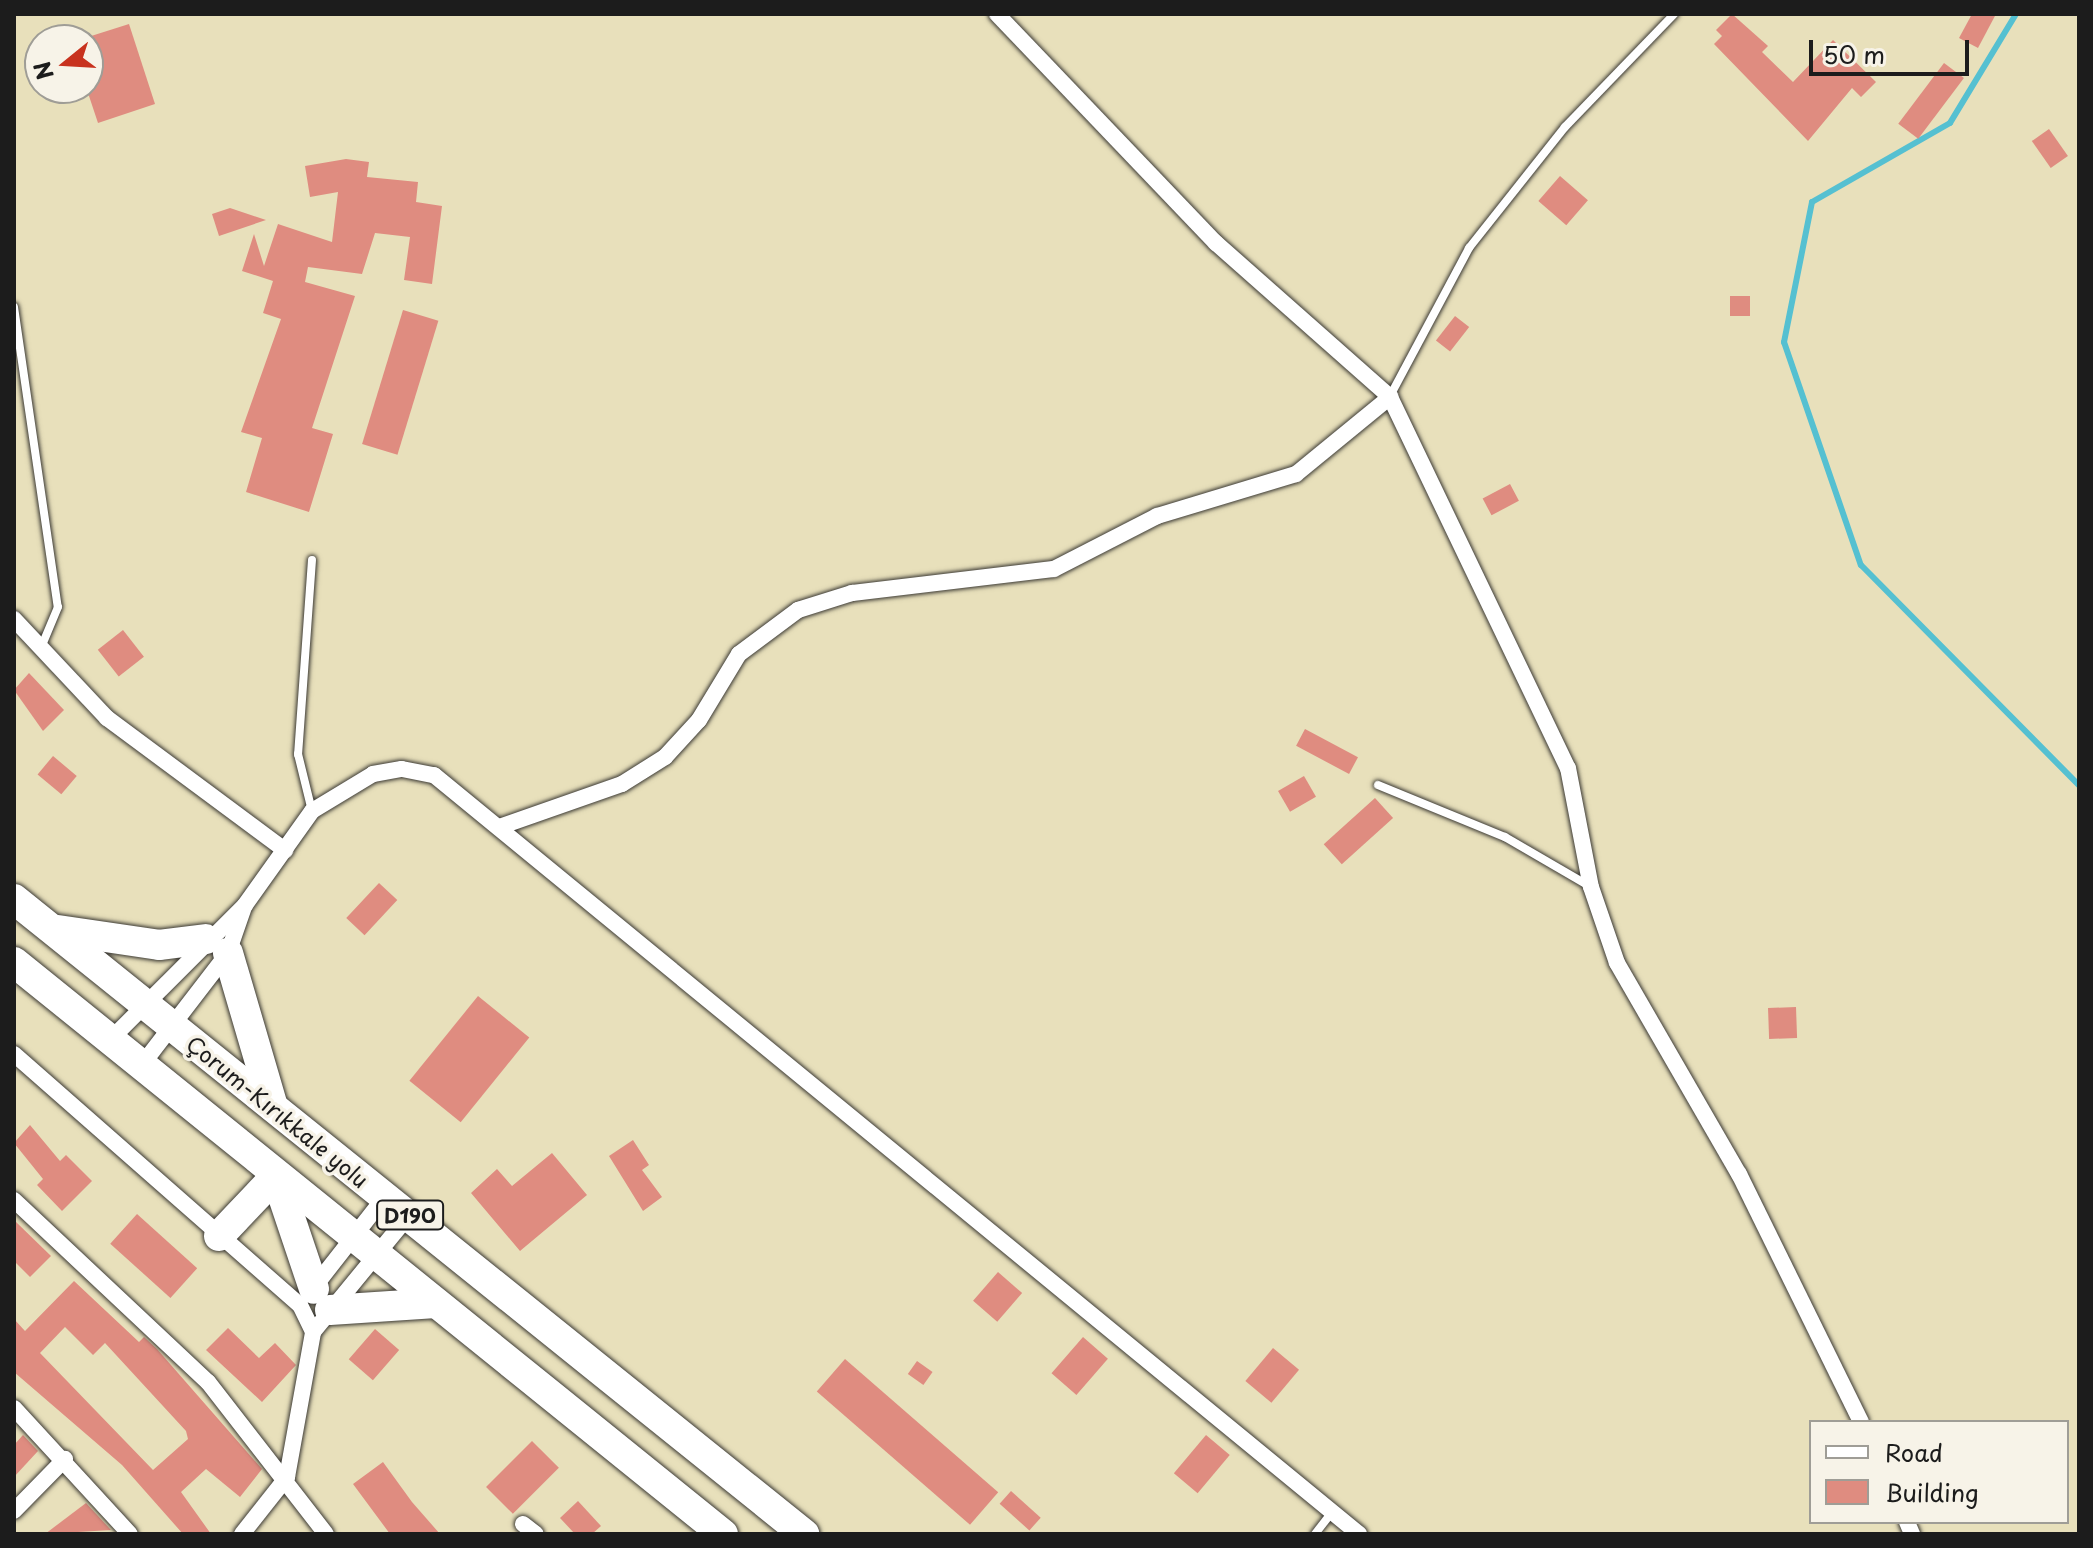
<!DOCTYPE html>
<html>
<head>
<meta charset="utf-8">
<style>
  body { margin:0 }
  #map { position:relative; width:2093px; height:1548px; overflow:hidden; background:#e8e0bb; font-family:"Playpen Sans",sans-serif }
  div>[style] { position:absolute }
  .stream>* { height:6px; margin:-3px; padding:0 3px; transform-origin:3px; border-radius:3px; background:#55c0d1 }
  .building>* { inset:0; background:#df8c80; transform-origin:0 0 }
  .roads { filter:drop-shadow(0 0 2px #3b3934) drop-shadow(0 0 2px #3b3934) }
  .lane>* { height:8px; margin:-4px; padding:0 4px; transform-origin:4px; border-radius:4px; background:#fff }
  .street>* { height:16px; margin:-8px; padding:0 8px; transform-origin:8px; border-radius:8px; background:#fff }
  .highway>* { height:30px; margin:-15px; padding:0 15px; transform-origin:15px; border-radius:15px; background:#fff }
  span { translate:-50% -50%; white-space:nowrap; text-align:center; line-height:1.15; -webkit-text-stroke:7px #f7f3e8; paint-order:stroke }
  .shield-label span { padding:2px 6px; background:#f7f3e8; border:2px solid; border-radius:6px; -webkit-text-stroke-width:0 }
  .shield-label { font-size:20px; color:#1c1c1c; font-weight:700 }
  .street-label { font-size:22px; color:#1c1c1c }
  .frame { position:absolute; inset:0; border:16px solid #1c1c1c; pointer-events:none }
  .legend { position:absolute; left:1809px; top:1420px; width:260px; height:104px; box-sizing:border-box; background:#f7f3e8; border:2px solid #9f9d96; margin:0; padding:10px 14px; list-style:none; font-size:24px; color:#1c1c1c }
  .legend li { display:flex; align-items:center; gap:16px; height:40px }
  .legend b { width:40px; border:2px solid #9f9d96 }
  .north { position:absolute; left:24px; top:24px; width:80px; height:80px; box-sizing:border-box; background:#f7f3e8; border:2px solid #9f9d96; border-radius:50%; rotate:252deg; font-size:22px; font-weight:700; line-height:32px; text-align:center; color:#1c1c1c }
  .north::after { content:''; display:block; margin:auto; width:28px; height:36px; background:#c8321e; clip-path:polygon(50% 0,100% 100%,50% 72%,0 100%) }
  .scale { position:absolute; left:1809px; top:40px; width:160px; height:36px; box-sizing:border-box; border:4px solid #1c1c1c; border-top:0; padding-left:10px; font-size:24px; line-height:28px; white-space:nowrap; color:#1c1c1c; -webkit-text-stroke:6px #f7f3e8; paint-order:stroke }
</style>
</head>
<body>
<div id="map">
  <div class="stream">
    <div style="left:2016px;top:14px;width:127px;rotate:121.2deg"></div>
    <div style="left:1950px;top:123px;width:159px;rotate:150.2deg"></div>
    <div style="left:1812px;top:202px;width:143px;rotate:101.3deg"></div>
    <div style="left:1784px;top:342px;width:236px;rotate:71deg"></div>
    <div style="left:1861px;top:565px;width:310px;rotate:45.3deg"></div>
  </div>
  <div class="building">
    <div style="clip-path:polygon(1732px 14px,1768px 46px,1762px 52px,1793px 82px,1833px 40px,1876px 82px,1861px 97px,1852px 88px,1808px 141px,1714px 44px,1722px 36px,1716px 30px)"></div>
    <div style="clip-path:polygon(1972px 14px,1996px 14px,1978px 48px,1959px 38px)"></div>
    <div style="clip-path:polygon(129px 24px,155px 104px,98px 123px,88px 93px,88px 37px)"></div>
    <div style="left:1944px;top:63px;width:25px;height:76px;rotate:37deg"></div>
    <div style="left:2049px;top:129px;width:33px;height:21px;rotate:55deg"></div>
    <div style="clip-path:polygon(346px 159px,369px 162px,367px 177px,418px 182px,416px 202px,442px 206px,432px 284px,404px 280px,410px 237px,375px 233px,362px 274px,308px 267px,305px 282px,355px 296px,312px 428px,333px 434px,309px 512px,246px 492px,262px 438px,241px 432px,281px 319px,263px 313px,273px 281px,242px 271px,254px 234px,264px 266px,278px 224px,332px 242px,338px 192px,310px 197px,305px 166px)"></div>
    <div style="left:1560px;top:176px;width:37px;height:33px;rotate:41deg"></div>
    <div style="clip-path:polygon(230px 208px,266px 220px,219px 236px,212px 214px)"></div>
    <div style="left:1730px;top:296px;width:20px;height:20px"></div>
    <div style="left:403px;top:310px;width:37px;height:140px;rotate:17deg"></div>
    <div style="left:1455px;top:316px;width:18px;height:31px;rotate:38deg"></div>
    <div style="left:1510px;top:484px;width:19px;height:31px;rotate:62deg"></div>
    <div style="left:123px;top:630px;width:34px;height:32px;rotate:52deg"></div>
    <div style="clip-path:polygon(29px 673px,64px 710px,43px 731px,14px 690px)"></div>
    <div style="left:1305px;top:729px;width:60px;height:19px;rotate:28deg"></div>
    <div style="left:53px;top:756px;width:31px;height:24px;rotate:40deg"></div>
    <div style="left:1304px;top:776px;width:24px;height:30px;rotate:60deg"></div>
    <div style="left:1375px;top:798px;width:27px;height:69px;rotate:48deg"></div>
    <div style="left:379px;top:883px;width:25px;height:48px;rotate:43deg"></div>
    <div style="left:478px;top:996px;width:66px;height:109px;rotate:39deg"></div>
    <div style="left:1796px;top:1007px;width:31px;height:28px;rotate:88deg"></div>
    <div style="clip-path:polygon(30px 1125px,60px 1161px,66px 1155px,92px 1181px,62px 1211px,37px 1185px,43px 1179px,14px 1143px)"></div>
    <div style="clip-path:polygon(633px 1140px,649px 1165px,642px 1170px,662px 1197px,643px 1211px,609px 1156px)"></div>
    <div style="clip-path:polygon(552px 1153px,587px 1195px,520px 1251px,471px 1193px,497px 1169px,512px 1186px)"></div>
    <div style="left:137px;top:1214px;width:81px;height:40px;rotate:42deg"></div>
    <div style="clip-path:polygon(14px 1220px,51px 1256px,30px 1277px,14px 1261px)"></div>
    <div style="left:998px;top:1272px;width:32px;height:38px;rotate:41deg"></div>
    <div style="clip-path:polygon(evenodd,74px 1281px,139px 1342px,144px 1337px,157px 1349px,262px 1469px,240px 1497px,206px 1469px,181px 1492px,211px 1534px,183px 1534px,122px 1465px,14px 1372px,14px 1319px,25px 1331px,74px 1281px,65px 1327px,93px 1355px,105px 1343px,186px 1431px,188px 1439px,153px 1470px,40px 1353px,65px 1327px)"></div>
    <div style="clip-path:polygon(228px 1328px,259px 1358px,275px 1343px,296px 1365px,262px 1402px,206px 1350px)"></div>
    <div style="left:375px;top:1329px;width:32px;height:40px;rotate:41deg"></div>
    <div style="left:1083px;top:1337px;width:33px;height:48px;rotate:41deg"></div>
    <div style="left:1273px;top:1348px;width:34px;height:43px;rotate:40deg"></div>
    <div style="left:845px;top:1359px;width:203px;height:43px;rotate:41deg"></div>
    <div style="left:917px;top:1361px;width:19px;height:16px;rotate:35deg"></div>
    <div style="clip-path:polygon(23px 1435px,38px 1451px,14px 1477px,14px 1445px)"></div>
    <div style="left:1206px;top:1435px;width:31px;height:50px;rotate:40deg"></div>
    <div style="left:532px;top:1441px;width:38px;height:65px;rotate:45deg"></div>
    <div style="clip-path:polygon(383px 1462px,412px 1502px,440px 1534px,390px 1534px,353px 1484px)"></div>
    <div style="left:1011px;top:1491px;width:40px;height:17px;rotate:42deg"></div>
    <div style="clip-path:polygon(578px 1501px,601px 1526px,592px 1534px,575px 1534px,560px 1518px)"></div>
    <div style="clip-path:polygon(86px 1503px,111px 1530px,45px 1534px)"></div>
  </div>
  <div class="roads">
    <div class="lane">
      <div style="left:14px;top:307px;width:303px;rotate:81.7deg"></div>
      <div style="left:58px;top:607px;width:47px;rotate:112.7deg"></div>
      <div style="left:1390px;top:396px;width:168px;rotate:-61.9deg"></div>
      <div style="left:1469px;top:248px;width:154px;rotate:-51.6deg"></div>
      <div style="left:1565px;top:127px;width:157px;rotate:-46deg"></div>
      <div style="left:312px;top:560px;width:195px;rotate:94.1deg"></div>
      <div style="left:298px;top:754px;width:59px;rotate:76.2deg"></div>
      <div style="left:1378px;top:785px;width:137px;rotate:22.3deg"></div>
      <div style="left:1505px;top:837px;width:99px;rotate:30.2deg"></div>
      <div style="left:1315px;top:1534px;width:28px;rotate:-52deg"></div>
    </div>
    <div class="street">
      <div style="left:997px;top:14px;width:317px;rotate:46.3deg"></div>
      <div style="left:1216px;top:243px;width:232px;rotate:41.5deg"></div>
      <div style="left:1390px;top:397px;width:411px;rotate:64.4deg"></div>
      <div style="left:1568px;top:768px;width:121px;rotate:79.1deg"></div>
      <div style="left:1591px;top:887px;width:80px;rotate:71.1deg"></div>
      <div style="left:1617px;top:963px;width:244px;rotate:60deg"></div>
      <div style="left:1739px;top:1174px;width:276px;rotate:63.8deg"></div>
      <div style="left:14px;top:619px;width:136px;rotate:46.8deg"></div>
      <div style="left:107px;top:718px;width:222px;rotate:36.6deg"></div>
      <div style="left:502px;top:826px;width:127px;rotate:-19.3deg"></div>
      <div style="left:622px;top:784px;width:51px;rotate:-32.1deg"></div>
      <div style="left:665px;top:757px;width:50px;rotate:-47.4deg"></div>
      <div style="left:699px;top:720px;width:77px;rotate:-58.8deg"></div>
      <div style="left:739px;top:654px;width:74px;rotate:-36.7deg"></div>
      <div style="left:798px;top:610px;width:57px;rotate:-17.5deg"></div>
      <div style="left:852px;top:593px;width:203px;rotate:-6.8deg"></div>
      <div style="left:1054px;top:569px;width:116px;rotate:-27.2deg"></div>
      <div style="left:1157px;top:516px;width:145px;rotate:-16.8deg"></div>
      <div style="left:1296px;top:474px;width:122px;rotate:-39.3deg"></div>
      <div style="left:109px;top:1041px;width:192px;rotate:-45deg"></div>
      <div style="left:245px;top:905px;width:115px;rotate:-54.5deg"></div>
      <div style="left:312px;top:811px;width:71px;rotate:-31.2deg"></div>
      <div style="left:373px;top:774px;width:29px;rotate:-10deg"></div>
      <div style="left:402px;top:769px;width:33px;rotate:11deg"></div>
      <div style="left:434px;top:775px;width:1197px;rotate:39.37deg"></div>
      <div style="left:14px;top:1054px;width:381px;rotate:41.3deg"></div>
      <div style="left:300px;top:1305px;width:30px;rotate:64deg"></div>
      <div style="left:141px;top:1066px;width:143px;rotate:-52.4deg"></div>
      <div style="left:228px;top:953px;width:49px;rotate:-70.8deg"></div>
      <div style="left:14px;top:1200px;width:266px;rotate:43.2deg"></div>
      <div style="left:208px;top:1382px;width:192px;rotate:52.2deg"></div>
      <div style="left:311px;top:1291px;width:118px;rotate:-51.9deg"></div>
      <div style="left:14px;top:1408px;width:171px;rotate:47.4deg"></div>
      <div style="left:14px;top:1511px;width:73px;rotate:-45.6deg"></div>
      <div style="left:1907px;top:1522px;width:13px;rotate:67deg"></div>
      <div style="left:523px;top:1524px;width:16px;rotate:38deg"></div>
      <div style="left:242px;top:1534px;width:73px;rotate:-51.7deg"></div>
      <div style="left:287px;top:1477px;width:147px;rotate:-79.8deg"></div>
      <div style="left:313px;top:1332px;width:151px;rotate:-50.6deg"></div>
    </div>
    <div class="highway">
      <div style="left:14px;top:899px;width:1014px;rotate:38.79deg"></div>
      <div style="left:58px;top:930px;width:102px;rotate:8.4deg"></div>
      <div style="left:159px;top:945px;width:47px;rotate:-7.3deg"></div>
      <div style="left:228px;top:953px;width:160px;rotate:73.7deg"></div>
      <div style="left:14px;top:962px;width:911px;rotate:38.9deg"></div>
      <div style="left:219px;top:1236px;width:83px;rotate:-46.5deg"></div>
      <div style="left:276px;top:1176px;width:119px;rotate:71.4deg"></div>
      <div style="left:330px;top:1310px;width:106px;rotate:-3.8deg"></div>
    </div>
  </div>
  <div class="shield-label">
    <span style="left:410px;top:1215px">D190</span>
  </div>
  <div class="street-label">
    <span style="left:278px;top:1111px;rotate:39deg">Çorum-Kırıkkale yolu</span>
  </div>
  <div class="frame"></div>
  <ul class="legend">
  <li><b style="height:10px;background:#fff"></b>Road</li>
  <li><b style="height:22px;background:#df8c80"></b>Building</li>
  </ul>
  <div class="north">N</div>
  <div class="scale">50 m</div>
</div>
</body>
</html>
